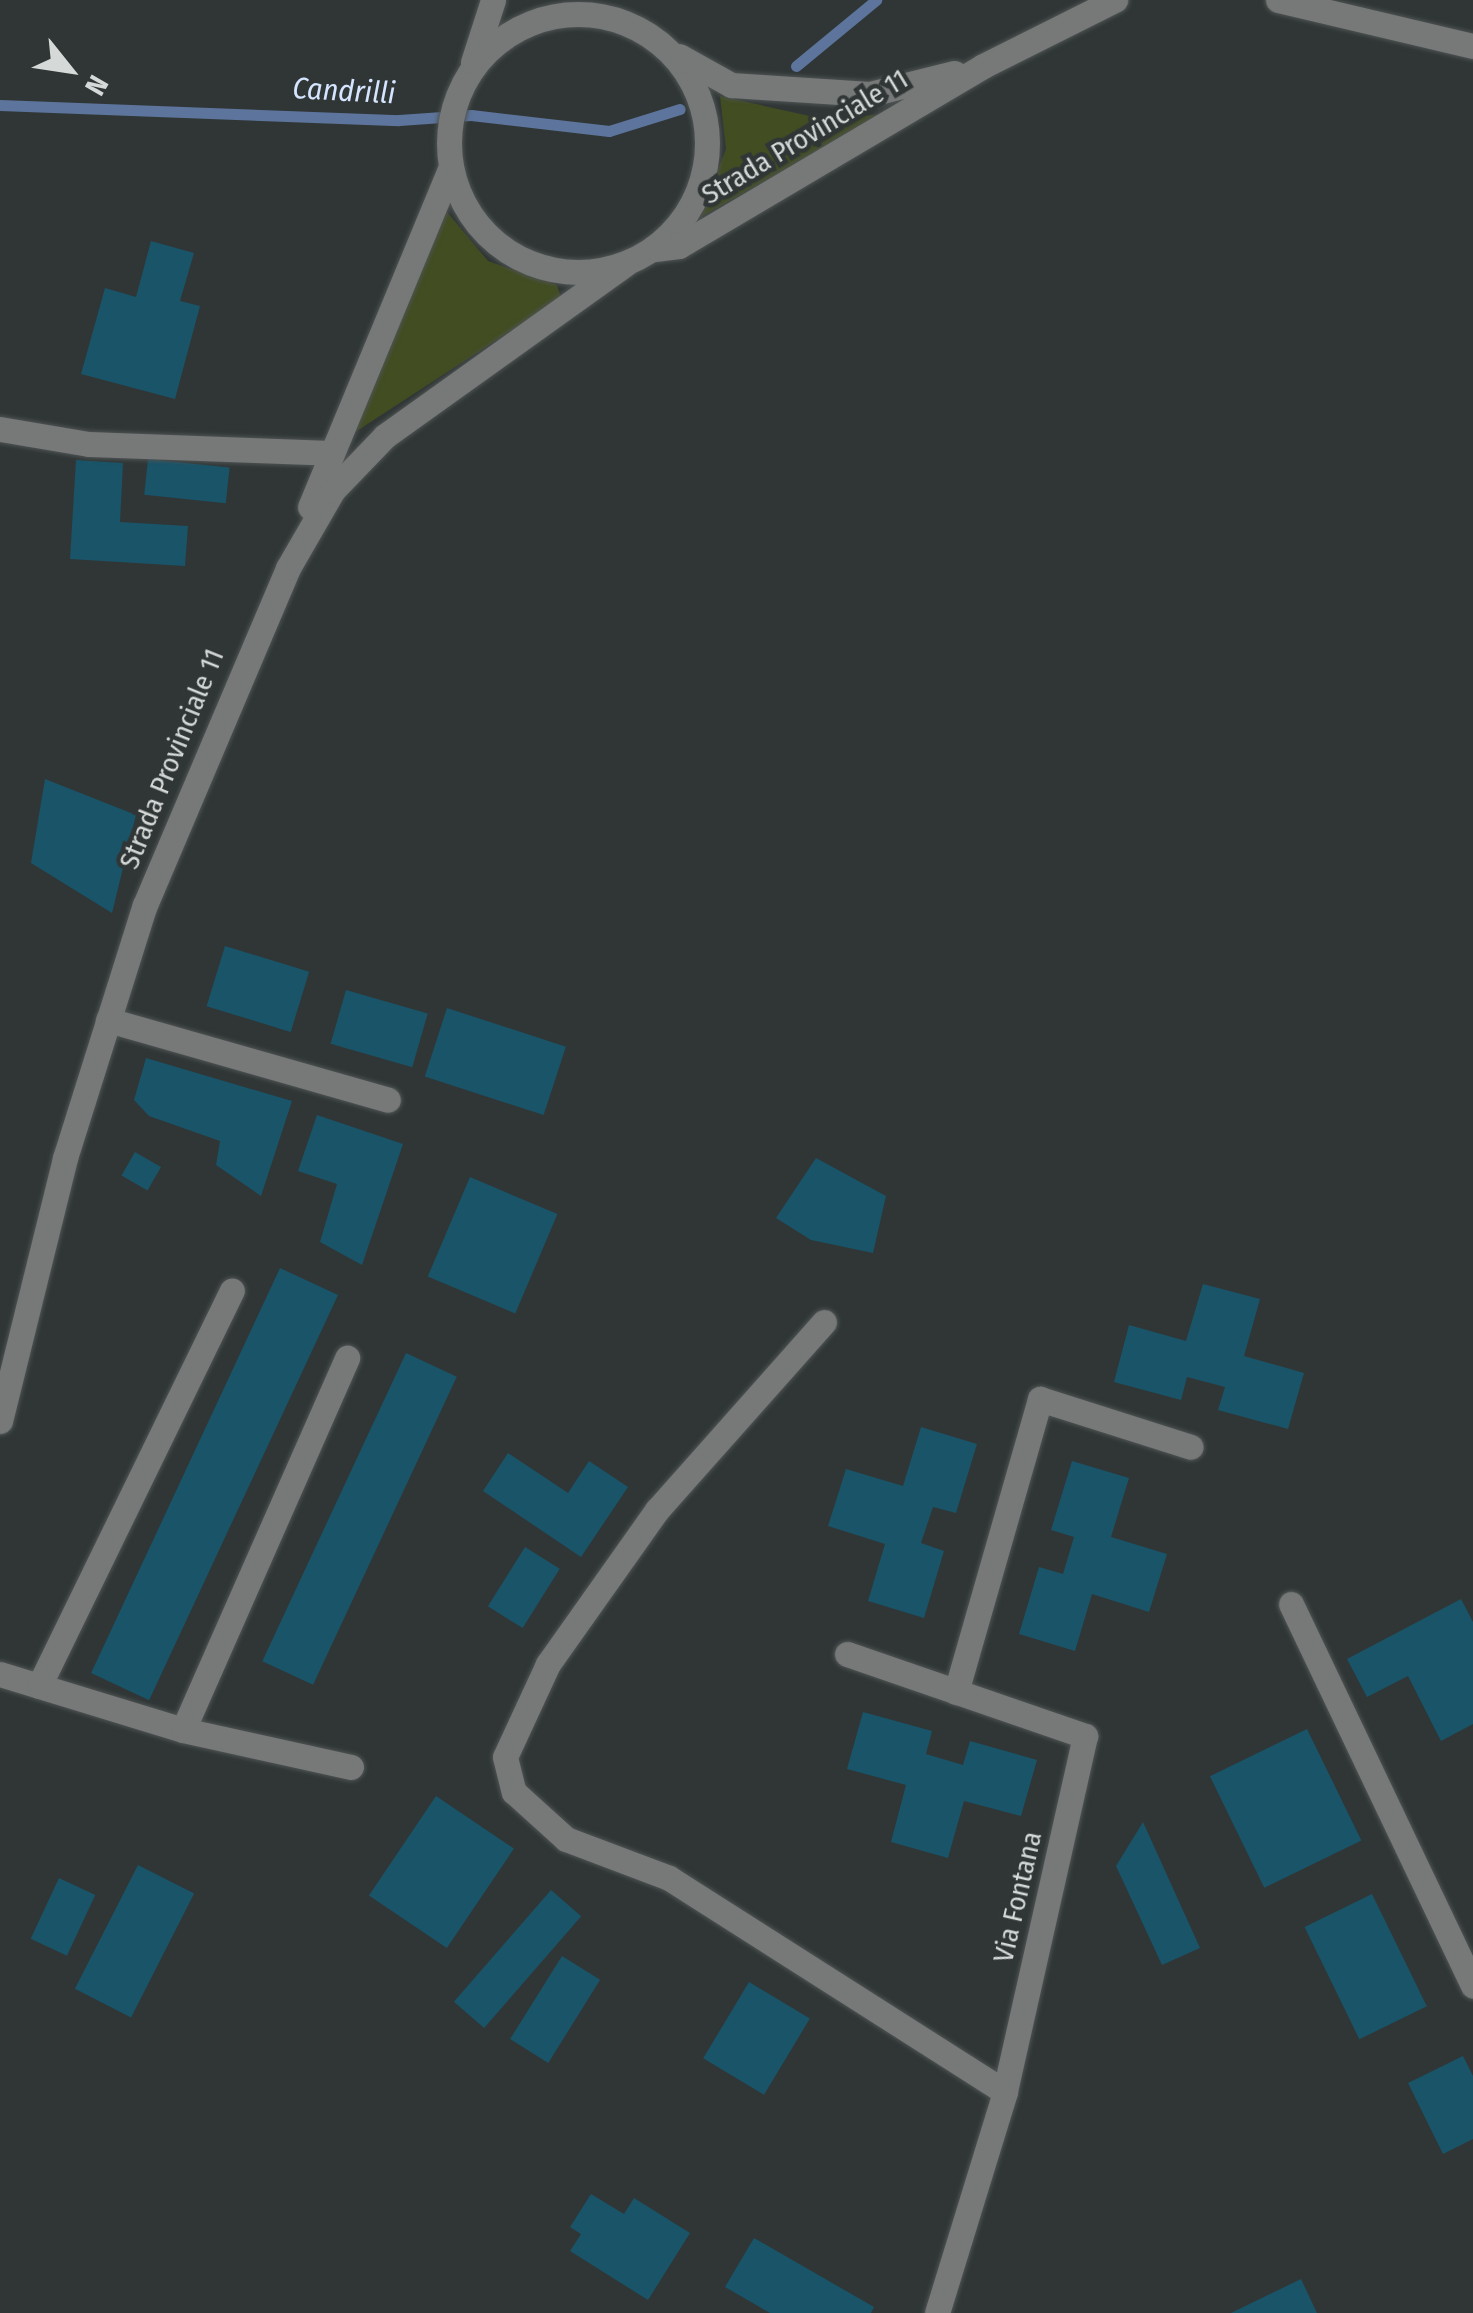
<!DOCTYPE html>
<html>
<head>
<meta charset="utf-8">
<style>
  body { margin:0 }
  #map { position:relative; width:1473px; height:2313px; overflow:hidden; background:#303636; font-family:"Fira Sans Condensed",sans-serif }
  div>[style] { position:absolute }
  .green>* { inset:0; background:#424d22 }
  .stream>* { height:11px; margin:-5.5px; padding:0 5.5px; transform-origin:5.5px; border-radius:5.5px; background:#5d759d }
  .building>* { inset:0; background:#195469; transform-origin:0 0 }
  .roads { filter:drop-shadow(0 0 2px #4e5353) drop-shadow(0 0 2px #4e5353) }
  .minor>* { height:25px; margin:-12.5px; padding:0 12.5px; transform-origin:12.5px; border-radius:12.5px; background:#767977 }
  .minor>.ring { margin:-12.5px; padding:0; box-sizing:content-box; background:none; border:25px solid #767977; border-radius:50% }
  span { translate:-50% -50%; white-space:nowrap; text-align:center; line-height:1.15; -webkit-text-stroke:9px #303636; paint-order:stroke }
  .street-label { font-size:28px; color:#d5d9d8 }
  .water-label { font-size:30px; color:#d5e5ff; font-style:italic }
  .north { position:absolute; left:20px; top:20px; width:100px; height:100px; -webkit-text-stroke:8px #303636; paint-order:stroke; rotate:120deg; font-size:28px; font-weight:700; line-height:40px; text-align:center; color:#d5d9d8 }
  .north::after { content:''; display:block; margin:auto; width:35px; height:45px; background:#d5d9d8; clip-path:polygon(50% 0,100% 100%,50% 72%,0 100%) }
</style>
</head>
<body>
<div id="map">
  <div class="green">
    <div style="clip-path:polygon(720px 96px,823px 119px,886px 114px,699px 218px,726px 149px)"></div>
    <div style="clip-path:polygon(447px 212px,488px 261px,557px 285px,561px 298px,346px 438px)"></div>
  </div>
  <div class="stream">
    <div style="left:796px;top:66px;width:104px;rotate:-39.5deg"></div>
    <div style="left:0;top:105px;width:399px;rotate:2.2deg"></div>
    <div style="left:399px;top:120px;width:72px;rotate:-4deg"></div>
    <div style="left:471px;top:115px;width:139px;rotate:6.6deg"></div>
    <div style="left:609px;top:131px;width:74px;rotate:-17.2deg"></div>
  </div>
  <div class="building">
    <div style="clip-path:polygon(151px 241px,194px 253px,180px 301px,200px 306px,175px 399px,81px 374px,105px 288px,136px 297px)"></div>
    <div style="left:148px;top:459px;width:82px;height:36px;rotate:6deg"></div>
    <div style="clip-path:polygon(76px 460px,123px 463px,120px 522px,188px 526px,185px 566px,70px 559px)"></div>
    <div style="clip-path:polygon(45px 779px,136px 815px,112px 913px,31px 863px)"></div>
    <div style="left:225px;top:946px;width:88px;height:63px;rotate:17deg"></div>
    <div style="left:346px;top:990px;width:85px;height:56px;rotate:16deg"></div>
    <div style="left:447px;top:1008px;width:125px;height:72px;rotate:18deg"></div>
    <div style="clip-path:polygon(146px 1058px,292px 1101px,261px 1196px,216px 1165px,220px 1141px,149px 1116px,134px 1100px)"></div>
    <div style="clip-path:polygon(317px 1115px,403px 1144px,362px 1265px,320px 1242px,337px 1184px,298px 1171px)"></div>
    <div style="left:135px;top:1152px;width:30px;height:27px;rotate:30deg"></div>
    <div style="clip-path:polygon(816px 1158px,886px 1196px,873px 1253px,811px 1240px,776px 1218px)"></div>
    <div style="left:470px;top:1177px;width:95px;height:108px;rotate:23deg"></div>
    <div style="left:280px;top:1268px;width:64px;height:447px;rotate:25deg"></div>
    <div style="clip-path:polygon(1203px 1284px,1260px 1299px,1244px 1356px,1304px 1373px,1288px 1429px,1218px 1410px,1225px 1387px,1187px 1377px,1181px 1400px,1114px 1382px,1129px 1325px,1186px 1341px)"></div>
    <div style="left:406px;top:1353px;width:56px;height:340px;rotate:25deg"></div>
    <div style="clip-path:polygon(921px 1427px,977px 1444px,956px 1513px,933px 1507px,921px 1543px,944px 1551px,924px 1618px,868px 1601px,885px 1544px,828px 1526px,846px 1469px,903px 1486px)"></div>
    <div style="clip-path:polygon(508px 1453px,568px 1493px,589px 1461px,628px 1487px,581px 1557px,483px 1491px)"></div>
    <div style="clip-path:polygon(1072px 1461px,1129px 1478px,1111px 1537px,1167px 1554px,1149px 1612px,1092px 1594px,1075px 1651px,1019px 1634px,1039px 1567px,1063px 1574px,1074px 1537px,1051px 1530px)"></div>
    <div style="left:525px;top:1547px;width:41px;height:70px;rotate:32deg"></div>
    <div style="clip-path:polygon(1461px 1599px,1473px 1622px,1473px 1724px,1441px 1741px,1408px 1676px,1367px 1697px,1347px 1659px)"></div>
    <div style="clip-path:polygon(863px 1712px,932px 1731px,926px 1754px,963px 1765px,970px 1741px,1037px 1760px,1021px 1816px,964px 1801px,948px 1858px,891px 1842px,906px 1785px,847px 1769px)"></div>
    <div style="left:1307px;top:1729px;width:124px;height:108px;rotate:64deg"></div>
    <div style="left:436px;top:1796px;width:94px;height:120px;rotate:34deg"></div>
    <div style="clip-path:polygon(1143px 1822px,1200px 1948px,1162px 1965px,1116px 1866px)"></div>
    <div style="left:138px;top:1865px;width:63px;height:139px;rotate:27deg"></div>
    <div style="left:59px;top:1878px;width:40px;height:67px;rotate:25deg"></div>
    <div style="left:551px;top:1890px;width:40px;height:148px;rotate:41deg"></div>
    <div style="left:1372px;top:1894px;width:125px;height:75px;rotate:64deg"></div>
    <div style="left:562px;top:1956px;width:45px;height:98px;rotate:32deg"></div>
    <div style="left:749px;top:1982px;width:71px;height:89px;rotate:31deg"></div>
    <div style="clip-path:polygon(1463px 2056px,1473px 2076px,1473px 2139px,1443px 2154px,1408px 2083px)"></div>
    <div style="clip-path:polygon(591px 2194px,624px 2214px,634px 2198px,690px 2233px,648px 2300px,570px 2251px,581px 2234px,570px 2227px)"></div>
    <div style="clip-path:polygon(754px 2238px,874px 2307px,871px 2313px,770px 2313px,725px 2287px)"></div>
    <div style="clip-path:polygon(1301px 2279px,1317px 2313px,1231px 2313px)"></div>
  </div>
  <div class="roads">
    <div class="minor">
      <div style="left:1278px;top:0;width:200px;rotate:13.3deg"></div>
      <div class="ring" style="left:449px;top:14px;width:233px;height:233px"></div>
      <div style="left:679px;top:56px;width:60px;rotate:29.1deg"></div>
      <div style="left:731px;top:85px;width:139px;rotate:3.7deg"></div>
      <div style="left:870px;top:94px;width:87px;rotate:-14deg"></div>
      <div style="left:473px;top:62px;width:65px;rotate:-72.1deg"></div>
      <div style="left:655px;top:249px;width:24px;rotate:-7deg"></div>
      <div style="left:679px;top:246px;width:353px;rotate:-30.6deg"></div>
      <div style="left:983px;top:66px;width:148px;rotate:-26.6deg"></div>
      <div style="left:0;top:429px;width:90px;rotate:9.6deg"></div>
      <div style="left:89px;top:444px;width:242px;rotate:2.1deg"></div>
      <div style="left:310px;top:507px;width:366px;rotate:-67.5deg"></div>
      <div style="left:108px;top:1020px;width:291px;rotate:15.9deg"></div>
      <div style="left:824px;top:1322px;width:251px;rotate:131.6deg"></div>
      <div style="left:657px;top:1510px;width:189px;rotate:125.3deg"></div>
      <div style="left:548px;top:1664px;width:102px;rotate:114.8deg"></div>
      <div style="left:505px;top:1757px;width:36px;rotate:76deg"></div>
      <div style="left:514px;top:1792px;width:70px;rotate:42.1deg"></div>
      <div style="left:566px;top:1839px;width:110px;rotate:20.7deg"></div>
      <div style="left:669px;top:1878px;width:398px;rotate:32.5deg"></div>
      <div style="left:0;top:1421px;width:271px;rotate:-76.1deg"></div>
      <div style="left:65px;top:1158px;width:265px;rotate:-72.5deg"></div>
      <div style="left:145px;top:905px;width:366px;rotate:-67deg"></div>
      <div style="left:288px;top:568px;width:90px;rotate:-60deg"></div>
      <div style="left:333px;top:490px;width:75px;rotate:-46.1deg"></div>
      <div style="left:385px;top:436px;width:295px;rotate:-35.6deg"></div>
      <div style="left:1291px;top:1604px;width:423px;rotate:64.5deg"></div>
      <div style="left:847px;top:1654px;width:252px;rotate:19deg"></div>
      <div style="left:1085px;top:1736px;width:365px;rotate:102.7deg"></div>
      <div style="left:1005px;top:2092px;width:231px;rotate:107.1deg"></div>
      <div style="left:0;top:1674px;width:191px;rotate:17deg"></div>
      <div style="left:183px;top:1730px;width:407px;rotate:-66.2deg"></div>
      <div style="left:39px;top:1686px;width:440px;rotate:-64deg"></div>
      <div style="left:956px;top:1692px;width:305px;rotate:-74deg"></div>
      <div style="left:1040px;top:1399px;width:158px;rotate:17.6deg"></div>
      <div style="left:183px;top:1730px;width:172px;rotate:12.4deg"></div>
    </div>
  </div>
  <div class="street-label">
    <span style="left:805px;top:137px;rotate:-31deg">Strada Provinciale 11</span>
    <span style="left:172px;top:759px;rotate:-68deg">Strada Provinciale 11</span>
    <span style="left:1018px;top:1897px;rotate:-77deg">Via Fontana</span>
  </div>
  <div class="water-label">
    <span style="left:344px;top:91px;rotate:3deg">Candrilli</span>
  </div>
  <div class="north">N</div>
</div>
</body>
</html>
